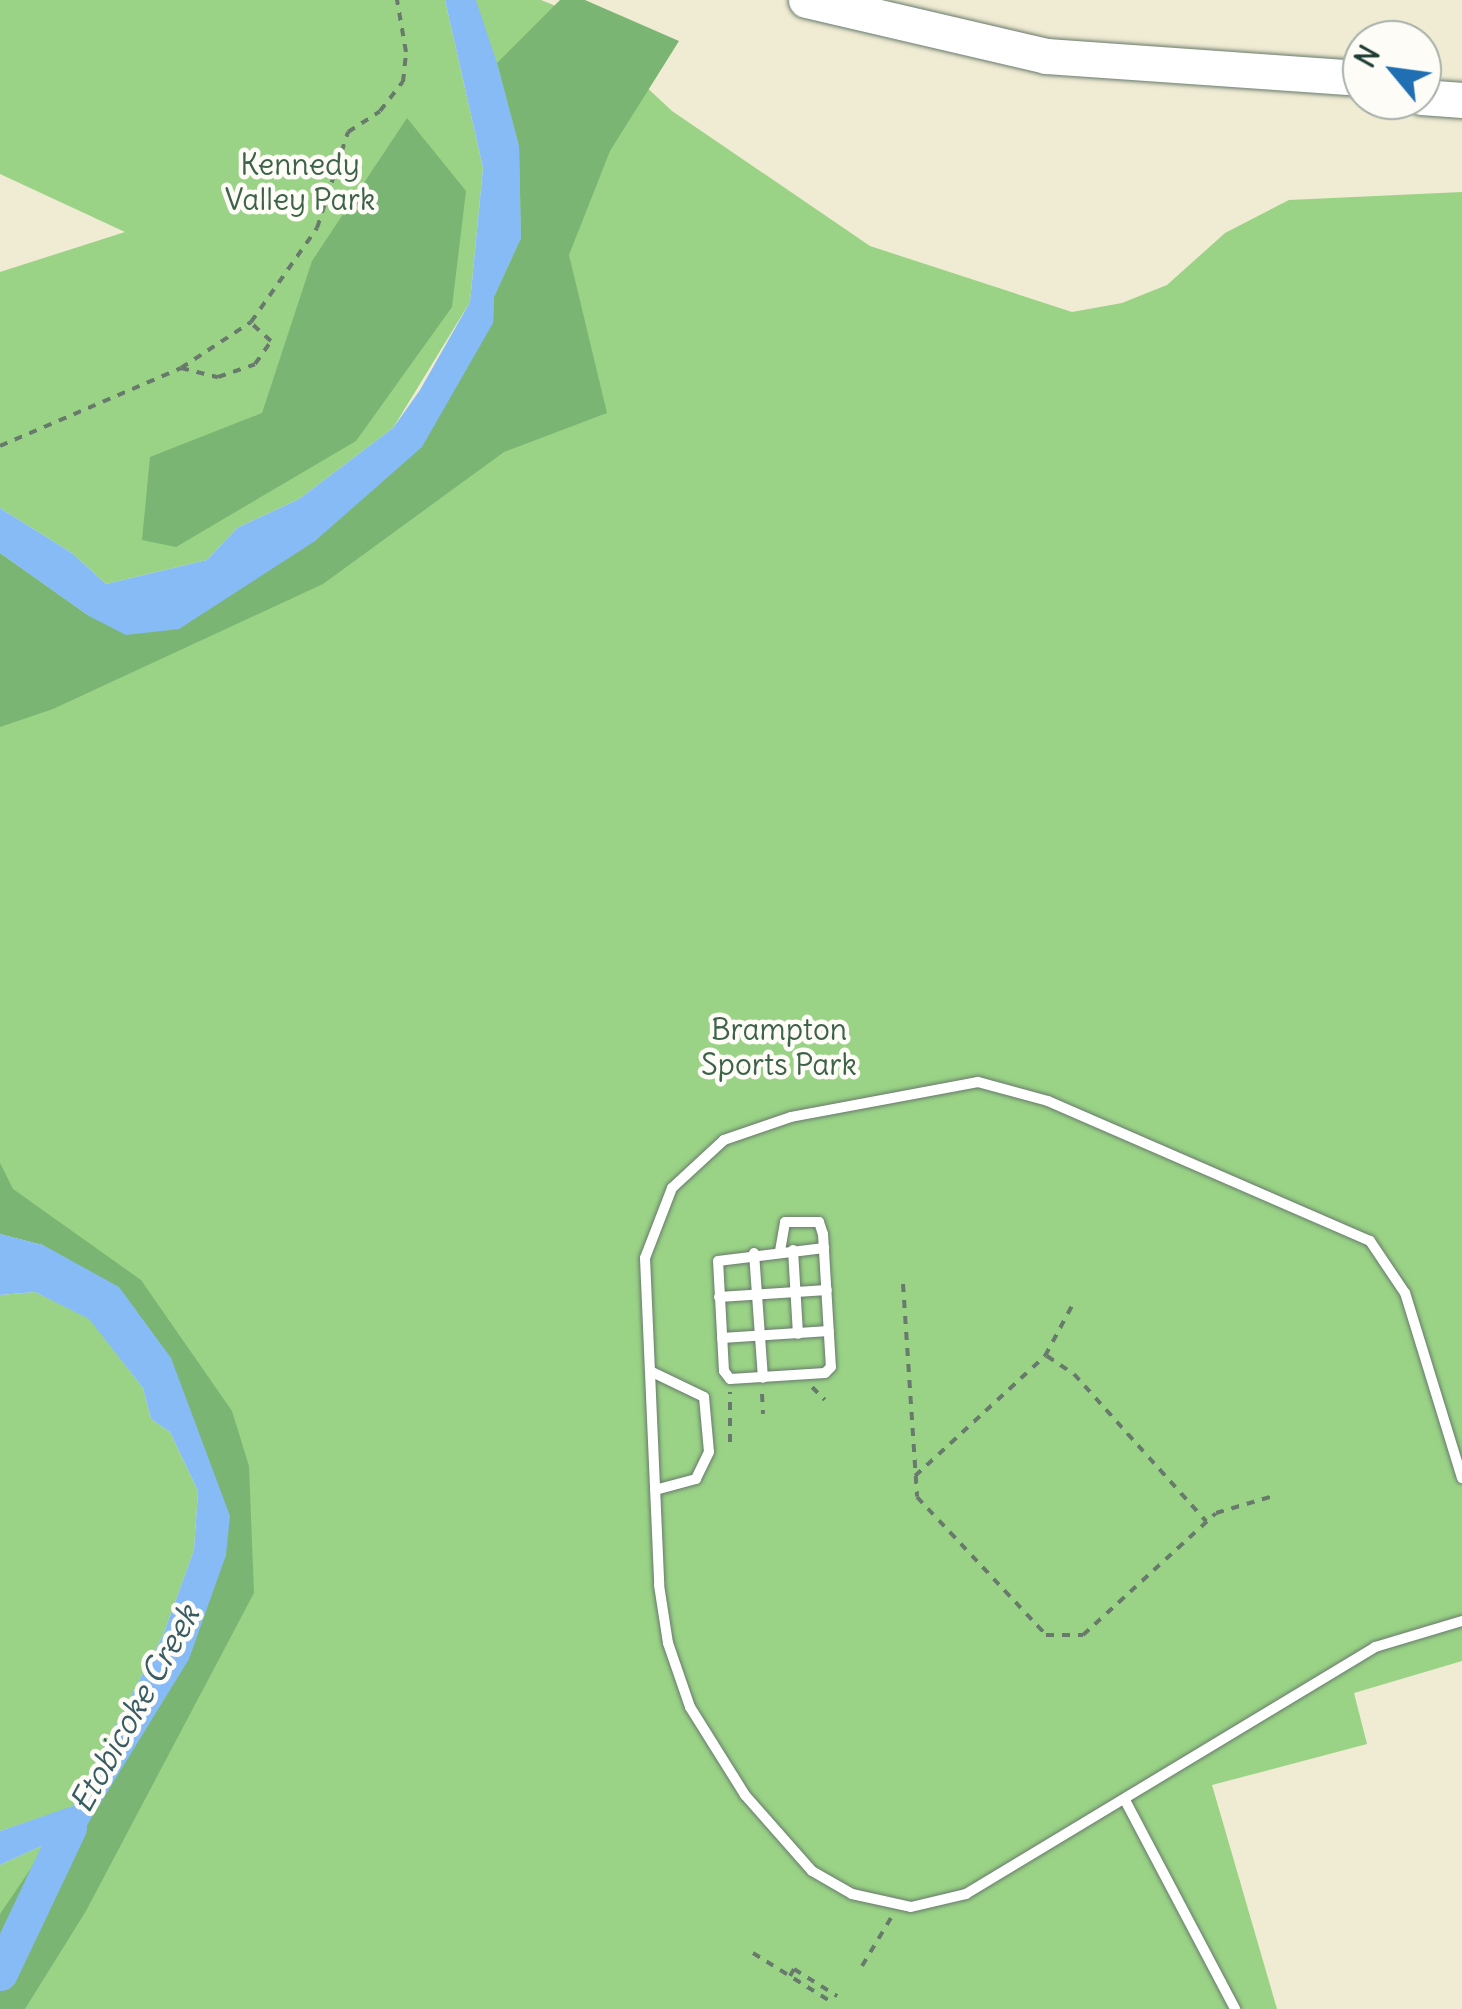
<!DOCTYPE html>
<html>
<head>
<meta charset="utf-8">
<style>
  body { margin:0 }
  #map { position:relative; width:1462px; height:2009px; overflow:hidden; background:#f0ebd3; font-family:Delius,sans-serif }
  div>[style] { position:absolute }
  .green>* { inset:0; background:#9ad386 }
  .forest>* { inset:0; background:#7bb573 }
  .water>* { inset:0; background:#87bbf5 }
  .river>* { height:35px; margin:-17.5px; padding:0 17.5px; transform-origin:17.5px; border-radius:17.5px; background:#87bbf5 }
  .path>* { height:4px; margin-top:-2px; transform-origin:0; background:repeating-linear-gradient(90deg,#687a6c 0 8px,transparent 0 16px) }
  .roads { filter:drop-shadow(0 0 2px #687a6c) drop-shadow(0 0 2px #687a6c) }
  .service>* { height:10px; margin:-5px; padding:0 5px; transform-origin:5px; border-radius:5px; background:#fff }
  .motorway>* { height:35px; margin:-17.5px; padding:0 17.5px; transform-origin:17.5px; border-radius:17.5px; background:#fff }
  span { translate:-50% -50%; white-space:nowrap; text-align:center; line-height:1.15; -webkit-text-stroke:9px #fdfcf7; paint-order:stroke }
  .park-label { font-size:30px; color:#3e6248 }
  .water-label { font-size:32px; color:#395c64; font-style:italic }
  .north { position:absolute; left:1342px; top:20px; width:100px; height:100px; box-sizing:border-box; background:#fdfcf7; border:2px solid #a4b0a9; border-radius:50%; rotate:299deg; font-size:28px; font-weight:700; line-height:40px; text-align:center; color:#1f3d34 }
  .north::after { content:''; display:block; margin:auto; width:35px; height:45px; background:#1f6fb2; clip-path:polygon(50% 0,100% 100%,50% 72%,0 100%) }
</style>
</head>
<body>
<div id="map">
  <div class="green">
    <div style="clip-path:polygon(0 0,445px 0,483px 168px,470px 302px,393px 428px,299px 499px,237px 528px,207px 560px,106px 584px,72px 553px,0 508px,0 272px,125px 232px,0 174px)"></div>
    <div style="clip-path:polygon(476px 0,541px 0,600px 24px,598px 42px,672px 111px,870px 246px,1072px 312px,1122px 303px,1167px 285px,1225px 233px,1289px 200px,1462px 192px,1462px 1661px,1354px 1693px,1367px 1744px,1212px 1785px,1277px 2009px,0 2009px,0 1865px,87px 1825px,226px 1555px,171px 1358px,43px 1245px,0 1234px,0 553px,89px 616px,315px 541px,493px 324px)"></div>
    <div style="clip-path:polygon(35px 1292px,89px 1318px,143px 1388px,151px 1419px,170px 1432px,198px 1491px,194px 1550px,163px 1635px,73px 1807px,0 1831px,0 1295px)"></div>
  </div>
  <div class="forest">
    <div style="clip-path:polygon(560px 0,585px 0,679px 41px,610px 151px,569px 255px,607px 413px,504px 452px,323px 584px,53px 709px,0 727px,0 553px,89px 616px,315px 541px,493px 323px,494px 297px,521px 238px,519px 146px,497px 63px)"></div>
    <div style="clip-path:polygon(407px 118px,466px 191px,452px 307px,356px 441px,176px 547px,142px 540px,150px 457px,262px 413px,312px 261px)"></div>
    <div style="clip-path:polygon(0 1163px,13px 1189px,141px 1280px,232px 1411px,249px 1466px,254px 1593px,86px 1911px,25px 2009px,0 2009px,0 1914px,44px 1849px,87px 1825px,226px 1555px,171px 1358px,43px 1245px,0 1234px)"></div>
  </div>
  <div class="water">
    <div style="clip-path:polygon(445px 0,476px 0,497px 63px,519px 146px,521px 238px,494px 297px,493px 323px,422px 447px,315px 541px,179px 629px,126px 635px,89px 616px,0 553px,0 508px,72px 553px,106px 584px,207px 560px,237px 528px,299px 499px,393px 428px,420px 390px,470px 302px,483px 168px)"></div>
    <div style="clip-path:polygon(0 1234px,43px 1245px,119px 1287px,171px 1358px,230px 1516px,226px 1555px,189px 1659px,87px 1825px,0 1865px,0 1831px,73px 1806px,163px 1635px,194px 1550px,198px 1491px,170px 1432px,151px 1419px,143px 1388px,89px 1319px,35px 1292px,0 1295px)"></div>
  </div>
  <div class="river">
    <div style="left:0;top:1973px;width:161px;rotate:-64.6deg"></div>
  </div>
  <div class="path">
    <div style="left:181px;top:368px;width:38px;rotate:14deg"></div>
    <div style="left:218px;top:377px;width:39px;rotate:-19deg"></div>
    <div style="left:255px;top:364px;width:28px;rotate:-55deg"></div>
    <div style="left:271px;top:341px;width:27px;rotate:-138deg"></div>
    <div style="left:0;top:446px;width:197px;rotate:-23.3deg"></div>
    <div style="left:181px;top:368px;width:84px;rotate:-33.3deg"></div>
    <div style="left:251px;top:322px;width:115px;rotate:-54.9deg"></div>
    <div style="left:317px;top:228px;width:101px;rotate:-72.1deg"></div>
    <div style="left:348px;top:132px;width:38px;rotate:-33deg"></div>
    <div style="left:380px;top:111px;width:37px;rotate:-52deg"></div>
    <div style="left:403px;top:82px;width:30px;rotate:-84deg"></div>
    <div style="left:406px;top:52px;width:53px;rotate:-99.8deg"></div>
    <div style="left:903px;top:1284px;width:213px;rotate:86.2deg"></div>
    <div style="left:917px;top:1497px;width:189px;rotate:46.9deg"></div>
    <div style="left:1046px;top:1635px;width:37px"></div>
    <div style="left:1083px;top:1635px;width:180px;rotate:-42.5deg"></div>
    <div style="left:1216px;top:1513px;width:59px;rotate:-16.6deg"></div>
    <div style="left:1047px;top:1356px;width:32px;rotate:34deg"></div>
    <div style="left:1074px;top:1374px;width:198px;rotate:48.1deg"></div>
    <div style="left:812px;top:1387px;width:18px;rotate:45deg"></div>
    <div style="left:762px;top:1394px;width:20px;rotate:87deg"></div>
    <div style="left:730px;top:1442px;width:50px;rotate:-90deg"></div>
    <div style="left:915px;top:1476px;width:177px;rotate:-42.7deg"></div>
    <div style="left:1045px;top:1356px;width:59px;rotate:-61.7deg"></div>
    <div style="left:753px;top:1953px;width:94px;rotate:32deg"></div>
    <div style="left:862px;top:1966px;width:56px;rotate:-58.9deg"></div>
    <div style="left:790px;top:1976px;width:8px;rotate:-60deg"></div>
    <div style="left:794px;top:1969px;width:51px;rotate:32.1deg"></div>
  </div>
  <div class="roads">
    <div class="service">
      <div style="left:793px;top:1250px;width:84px;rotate:86.6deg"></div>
      <div style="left:780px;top:1251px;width:29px;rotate:-80deg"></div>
      <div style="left:785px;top:1222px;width:34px"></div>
      <div style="left:819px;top:1222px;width:13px;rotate:72deg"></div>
      <div style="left:823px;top:1234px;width:133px;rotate:86.6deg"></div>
      <div style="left:831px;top:1367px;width:8px;rotate:135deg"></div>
      <div style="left:825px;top:1373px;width:95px;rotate:176.4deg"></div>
      <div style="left:730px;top:1379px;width:10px;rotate:-127deg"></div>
      <div style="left:724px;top:1371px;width:110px;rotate:-93.1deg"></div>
      <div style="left:718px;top:1261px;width:107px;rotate:-7deg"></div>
      <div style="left:754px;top:1253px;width:125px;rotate:85.9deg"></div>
      <div style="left:719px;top:1297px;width:108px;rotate:-3.7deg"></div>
      <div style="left:722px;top:1338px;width:107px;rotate:-3.7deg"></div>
      <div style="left:650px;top:1371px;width:60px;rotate:25.7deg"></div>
      <div style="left:704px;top:1397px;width:55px;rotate:84.8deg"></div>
      <div style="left:709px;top:1452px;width:30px;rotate:116deg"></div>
      <div style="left:696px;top:1479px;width:42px;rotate:165deg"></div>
      <div style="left:1462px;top:1478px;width:194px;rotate:-107.1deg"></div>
      <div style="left:1405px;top:1293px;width:63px;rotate:-123.9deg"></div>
      <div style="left:1370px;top:1241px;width:351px;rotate:-156.5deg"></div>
      <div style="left:1048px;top:1101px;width:73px;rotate:-164.8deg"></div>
      <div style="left:978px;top:1082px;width:190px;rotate:169.4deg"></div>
      <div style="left:791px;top:1117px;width:71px;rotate:161.1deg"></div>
      <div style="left:724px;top:1140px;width:71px;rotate:137.3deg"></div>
      <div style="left:672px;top:1188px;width:75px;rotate:111.1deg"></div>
      <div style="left:645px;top:1258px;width:327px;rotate:87.5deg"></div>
      <div style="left:659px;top:1585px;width:59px;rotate:81.2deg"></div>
      <div style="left:668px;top:1643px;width:68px;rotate:71deg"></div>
      <div style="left:690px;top:1707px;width:104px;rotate:58deg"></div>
      <div style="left:745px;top:1795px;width:101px;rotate:48.6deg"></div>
      <div style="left:812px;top:1871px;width:46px;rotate:29.9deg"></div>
      <div style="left:852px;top:1894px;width:60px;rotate:12.4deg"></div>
      <div style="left:911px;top:1907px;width:57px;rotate:-13.3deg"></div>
      <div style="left:966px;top:1894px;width:478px;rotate:-31.1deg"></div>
      <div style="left:1375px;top:1647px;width:91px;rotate:-16.6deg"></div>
      <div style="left:1126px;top:1802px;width:234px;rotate:62.2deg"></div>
    </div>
    <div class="motorway">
      <div style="left:806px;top:0;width:246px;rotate:13.1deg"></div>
      <div style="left:1046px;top:56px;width:317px;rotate:4deg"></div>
      <div style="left:1422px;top:97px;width:40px;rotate:4.3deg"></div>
    </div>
  </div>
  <div class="park-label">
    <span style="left:300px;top:181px">Kennedy<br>Valley Park</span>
    <span style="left:779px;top:1046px">Brampton<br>Sports Park</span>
  </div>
  <div class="water-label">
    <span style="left:135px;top:1709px;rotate:-61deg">Etobicoke Creek</span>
  </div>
  <div class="north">N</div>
</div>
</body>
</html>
